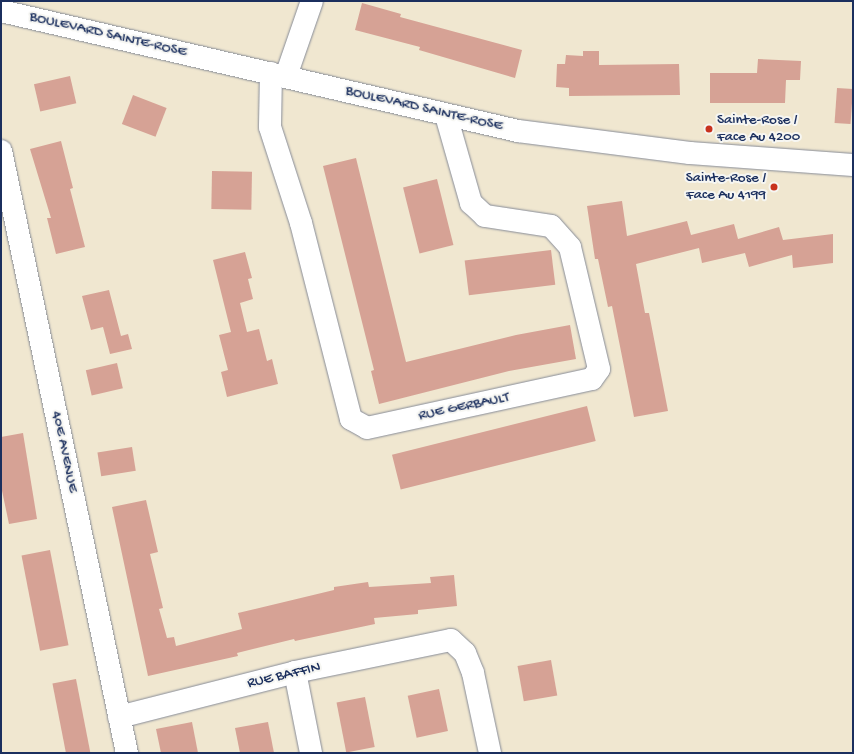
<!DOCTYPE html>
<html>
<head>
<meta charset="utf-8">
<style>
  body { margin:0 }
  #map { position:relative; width:854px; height:754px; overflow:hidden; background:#f0e7d0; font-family:"Gochi Hand",sans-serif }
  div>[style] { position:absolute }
  .building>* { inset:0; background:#d6a295; transform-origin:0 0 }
  .roads { filter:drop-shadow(0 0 1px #868b97) drop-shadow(0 0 1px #868b97) }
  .minor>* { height:22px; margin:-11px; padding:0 11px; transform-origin:11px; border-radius:11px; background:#fff }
  .tertiary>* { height:22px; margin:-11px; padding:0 11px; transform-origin:11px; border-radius:11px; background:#fff }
  .dots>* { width:11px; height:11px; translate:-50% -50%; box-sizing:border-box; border:2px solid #f6f6f2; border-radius:50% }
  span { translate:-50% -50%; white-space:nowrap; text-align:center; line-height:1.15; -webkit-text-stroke:4px #f6f6f2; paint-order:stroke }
  .street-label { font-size:15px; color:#1b2f5e }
  .poi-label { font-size:15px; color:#1b2f5e }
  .left { translate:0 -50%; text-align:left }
  .right { translate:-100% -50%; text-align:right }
  .frame { position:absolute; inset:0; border:2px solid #1b2f5e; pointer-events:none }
</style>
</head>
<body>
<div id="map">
  <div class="building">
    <div style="clip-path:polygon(362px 3px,401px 14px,400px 17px,522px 50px,515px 78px,419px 50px,420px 47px,355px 30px)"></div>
    <div style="clip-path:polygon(583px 51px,599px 51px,599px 65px,679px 64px,680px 95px,569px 96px,569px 88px,556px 87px,557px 64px,565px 64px,566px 55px,583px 56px)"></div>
    <div style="clip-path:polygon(758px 59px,801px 61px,800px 80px,786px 80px,785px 103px,710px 103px,710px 73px,757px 73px)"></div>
    <div style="left:70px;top:76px;width:28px;height:37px;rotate:77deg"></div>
    <div style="left:837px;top:88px;width:16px;height:35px;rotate:4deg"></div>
    <div style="left:133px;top:95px;width:36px;height:31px;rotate:21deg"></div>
    <div style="clip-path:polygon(61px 141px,73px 188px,70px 189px,85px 247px,56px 254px,47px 218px,51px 218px,30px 149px)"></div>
    <div style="clip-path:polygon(356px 158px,406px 362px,516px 335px,570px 325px,576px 359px,509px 371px,379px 404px,371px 371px,374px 370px,323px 166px)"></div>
    <div style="left:212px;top:171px;width:40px;height:38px;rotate:1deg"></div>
    <div style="left:437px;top:179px;width:68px;height:35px;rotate:76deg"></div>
    <div style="clip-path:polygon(622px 201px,627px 236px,687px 221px,691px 235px,734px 224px,738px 239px,779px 227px,783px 240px,833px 234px,833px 263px,793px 268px,792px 255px,749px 267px,745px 253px,702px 263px,699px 248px,636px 264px,645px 313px,649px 313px,668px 411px,634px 417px,612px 306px,608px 307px,598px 259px,595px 259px,587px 206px)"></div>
    <div style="left:551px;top:250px;width:35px;height:87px;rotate:83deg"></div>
    <div style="clip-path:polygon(245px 252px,252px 278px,248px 279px,253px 299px,240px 303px,247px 332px,259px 329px,267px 361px,272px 359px,278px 384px,227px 397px,221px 372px,228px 370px,219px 335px,231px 332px,213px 260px)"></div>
    <div style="clip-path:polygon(109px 290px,121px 336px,128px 334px,132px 349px,110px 354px,103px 327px,91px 330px,82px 296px)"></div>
    <div style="left:117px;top:363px;width:26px;height:32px;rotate:77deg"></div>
    <div style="left:587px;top:406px;width:36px;height:201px;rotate:76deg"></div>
    <div style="clip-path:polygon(23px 433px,37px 519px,9px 524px,1px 486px,1px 437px)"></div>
    <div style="left:132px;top:447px;width:24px;height:35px;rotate:81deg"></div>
    <div style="clip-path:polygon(146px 500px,158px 552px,150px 554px,163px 608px,159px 609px,167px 638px,174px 637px,176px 646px,242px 629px,238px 613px,334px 590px,334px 587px,368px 582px,369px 587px,431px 583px,430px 577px,454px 575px,457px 606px,418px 610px,418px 614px,374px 618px,375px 624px,295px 641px,294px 639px,237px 653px,238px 656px,148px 676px,112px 507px)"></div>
    <div style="left:50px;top:550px;width:97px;height:29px;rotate:79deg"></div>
    <div style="left:551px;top:660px;width:36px;height:34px;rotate:80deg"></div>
    <div style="left:76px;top:679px;width:76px;height:24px;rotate:79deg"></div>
    <div style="left:439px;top:689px;width:43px;height:32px;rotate:78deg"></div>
    <div style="left:365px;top:697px;width:51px;height:29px;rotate:79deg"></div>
    <div style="clip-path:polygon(192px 722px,198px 753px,161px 753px,156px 729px)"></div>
    <div style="clip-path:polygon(268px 722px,274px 753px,240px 753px,235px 728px)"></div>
  </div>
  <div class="roads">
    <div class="minor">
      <div style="left:271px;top:73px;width:54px;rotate:91.1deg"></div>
      <div style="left:270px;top:127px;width:101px;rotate:72.1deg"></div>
      <div style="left:301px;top:223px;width:202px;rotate:75.7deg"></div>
      <div style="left:351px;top:419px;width:18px;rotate:29deg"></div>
      <div style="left:367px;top:428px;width:230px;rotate:-12.3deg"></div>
      <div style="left:592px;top:379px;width:12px;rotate:-55deg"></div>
      <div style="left:599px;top:369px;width:125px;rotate:-103.4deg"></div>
      <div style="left:570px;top:247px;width:28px;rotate:-132deg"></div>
      <div style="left:551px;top:226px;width:67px;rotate:-171.4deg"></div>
      <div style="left:485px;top:216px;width:19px;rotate:-137deg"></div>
      <div style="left:471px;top:203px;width:91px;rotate:-105.9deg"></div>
      <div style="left:286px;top:76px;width:79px;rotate:-70.9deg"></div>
      <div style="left:1px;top:151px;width:615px;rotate:78.18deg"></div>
      <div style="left:295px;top:672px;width:83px;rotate:78.8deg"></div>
      <div style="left:119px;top:717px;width:182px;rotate:-14.3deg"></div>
      <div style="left:295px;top:672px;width:159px;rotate:-11.6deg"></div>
      <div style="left:451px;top:640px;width:19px;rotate:43deg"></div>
      <div style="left:465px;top:653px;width:22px;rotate:68deg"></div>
      <div style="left:473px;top:673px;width:82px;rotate:78deg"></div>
    </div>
    <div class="tertiary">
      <div style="left:1px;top:11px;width:531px;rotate:13.07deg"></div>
      <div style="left:518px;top:131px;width:173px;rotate:7.3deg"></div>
      <div style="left:690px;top:153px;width:163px;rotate:4.2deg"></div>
    </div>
  </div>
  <div class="dots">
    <div style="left:709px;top:129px;background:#c8321e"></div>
    <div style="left:774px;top:187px;background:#c8321e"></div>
  </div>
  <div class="street-label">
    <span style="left:108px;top:35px;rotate:13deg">BOULEVARD SAINTE-ROSE</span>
    <span style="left:424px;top:109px;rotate:13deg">BOULEVARD SAINTE-ROSE</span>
    <span style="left:464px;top:407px;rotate:-12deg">RUE GERBAULT</span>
    <span style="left:64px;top:452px;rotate:78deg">40E AVENUE</span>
    <span style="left:284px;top:676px;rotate:-13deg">RUE BAFFIN</span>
  </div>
  <div class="poi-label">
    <span class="left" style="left:717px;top:129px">Sainte-Rose /<br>Face Au 4200</span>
    <span class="right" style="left:766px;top:187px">Sainte-Rose /<br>Face Au 4199</span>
  </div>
  <div class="frame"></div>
</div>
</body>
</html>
